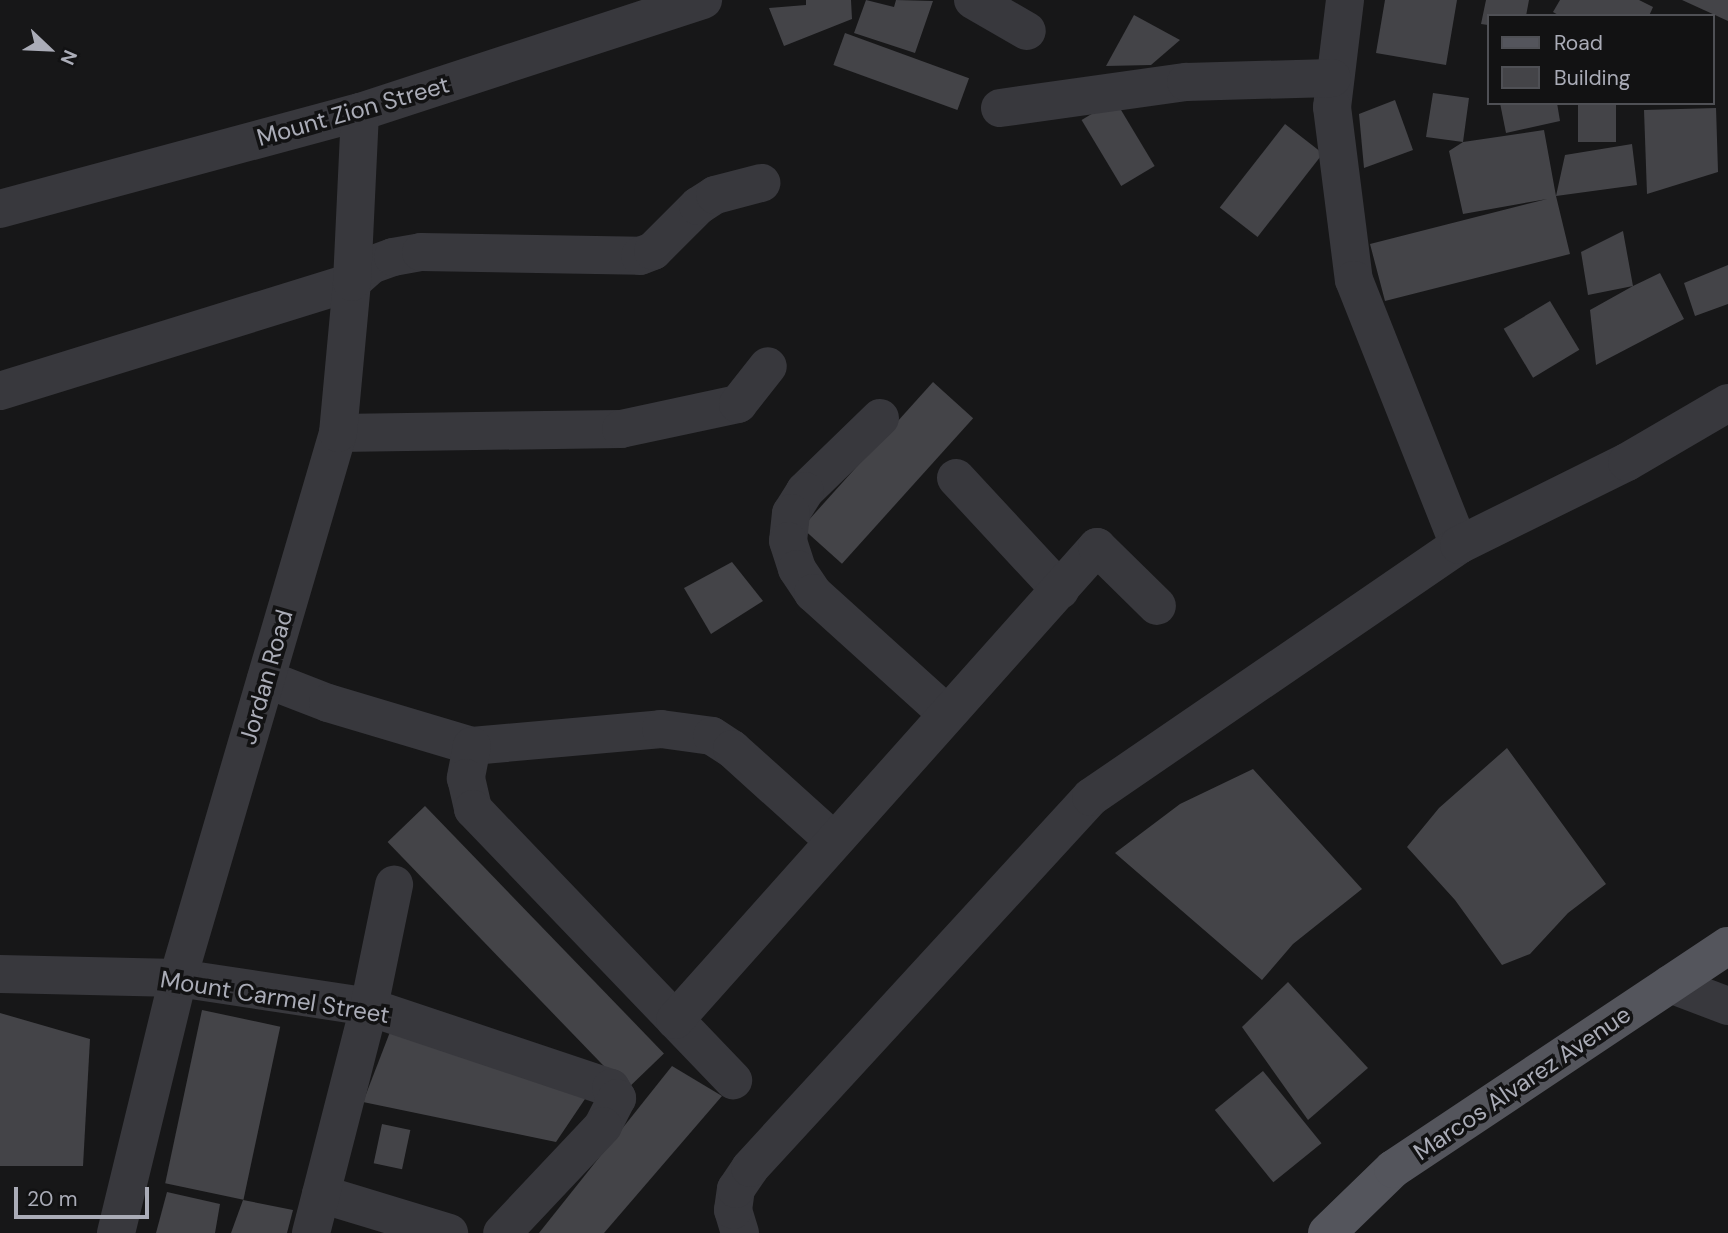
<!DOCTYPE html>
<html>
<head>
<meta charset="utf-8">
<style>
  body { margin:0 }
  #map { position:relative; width:1728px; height:1233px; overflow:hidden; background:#171718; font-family:"DM Sans",sans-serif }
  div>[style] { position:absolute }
  .building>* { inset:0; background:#444448; transform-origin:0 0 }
  .minor>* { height:38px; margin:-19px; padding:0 19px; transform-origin:19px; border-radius:19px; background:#38383d }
  .major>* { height:38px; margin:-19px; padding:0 19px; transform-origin:19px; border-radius:19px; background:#54555c }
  span { translate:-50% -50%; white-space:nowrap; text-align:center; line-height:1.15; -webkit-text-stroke:7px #121213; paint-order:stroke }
  .street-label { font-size:24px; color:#aaacb7 }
  .legend { position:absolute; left:1487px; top:14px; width:228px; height:91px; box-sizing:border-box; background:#121213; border:2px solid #4f5055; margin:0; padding:9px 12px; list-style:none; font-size:21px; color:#aaacb7 }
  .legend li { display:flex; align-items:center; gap:14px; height:35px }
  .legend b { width:35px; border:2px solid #4f5055 }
  .north { position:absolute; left:14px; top:14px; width:70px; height:70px; -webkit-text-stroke:5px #121213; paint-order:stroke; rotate:113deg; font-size:19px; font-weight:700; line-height:28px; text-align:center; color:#aaacb7 }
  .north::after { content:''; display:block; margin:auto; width:24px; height:32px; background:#aaacb7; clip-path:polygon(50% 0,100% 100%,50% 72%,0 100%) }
  .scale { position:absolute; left:14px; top:1187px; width:135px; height:32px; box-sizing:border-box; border:4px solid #aaacb7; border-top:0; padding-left:9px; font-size:21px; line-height:24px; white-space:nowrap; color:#aaacb7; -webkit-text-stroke:5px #121213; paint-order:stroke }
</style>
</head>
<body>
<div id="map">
  <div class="building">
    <div style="clip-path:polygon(806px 0,851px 0,852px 19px,784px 46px,769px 8px,806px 5px)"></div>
    <div style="clip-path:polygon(866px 0,894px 7px,896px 0,933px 1px,915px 53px,854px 33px)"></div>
    <div style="clip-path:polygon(1385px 0,1457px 0,1446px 65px,1376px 53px)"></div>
    <div style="clip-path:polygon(1486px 0,1529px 0,1526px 16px,1488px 16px,1488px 25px,1481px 24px)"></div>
    <div style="clip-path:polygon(1560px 0,1639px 0,1653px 7px,1649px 16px,1560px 16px,1553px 12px)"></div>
    <div style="clip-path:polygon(1682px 0,1728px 0,1728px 21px)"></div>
    <div style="clip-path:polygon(1134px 15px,1180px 40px,1151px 65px,1106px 66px)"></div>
    <div style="left:845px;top:33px;width:132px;height:34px;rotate:20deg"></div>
    <div style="clip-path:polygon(1433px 93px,1469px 98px,1463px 142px,1544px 130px,1556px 196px,1565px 155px,1632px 144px,1637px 185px,1556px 196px,1570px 254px,1385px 301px,1370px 244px,1547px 199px,1463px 214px,1449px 151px,1463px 142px,1426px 137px)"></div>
    <div style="left:1115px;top:100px;width:77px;height:39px;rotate:59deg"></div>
    <div style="clip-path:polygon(1395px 100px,1413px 150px,1364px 168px,1359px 114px)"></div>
    <div style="clip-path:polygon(1500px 103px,1557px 103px,1560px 121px,1506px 133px)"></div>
    <div style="left:1578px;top:103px;width:38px;height:39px"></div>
    <div style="clip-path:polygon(1716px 108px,1718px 172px,1647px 194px,1644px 110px)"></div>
    <div style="left:1285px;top:124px;width:48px;height:106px;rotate:38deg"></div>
    <div style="clip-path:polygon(1623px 231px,1633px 286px,1660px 273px,1684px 319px,1596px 365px,1590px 310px,1633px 286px,1588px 295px,1581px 252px)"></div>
    <div style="clip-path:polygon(1728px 265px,1728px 304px,1695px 316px,1684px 283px)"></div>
    <div style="left:1550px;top:301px;width:57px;height:54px;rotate:59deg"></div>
    <div style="left:933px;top:382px;width:54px;height:196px;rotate:42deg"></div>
    <div style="clip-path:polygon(732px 562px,763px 601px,711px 634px,684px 588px)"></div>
    <div style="clip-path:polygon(1507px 748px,1606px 884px,1568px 913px,1530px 954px,1502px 965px,1455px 900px,1407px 847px,1439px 808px)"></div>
    <div style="clip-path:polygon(1253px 769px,1362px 889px,1293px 944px,1262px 980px,1115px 853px,1180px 804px)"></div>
    <div style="left:425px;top:806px;width:344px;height:52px;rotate:46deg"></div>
    <div style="clip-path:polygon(1288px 982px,1368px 1068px,1308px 1120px,1242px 1027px)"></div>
    <div style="left:202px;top:1010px;width:80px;height:177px;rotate:12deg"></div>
    <div style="clip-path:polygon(0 1013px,90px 1039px,83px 1166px,0 1166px)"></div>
    <div style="clip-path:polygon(390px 1032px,587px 1096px,556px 1142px,363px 1102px)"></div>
    <div style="clip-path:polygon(672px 1066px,722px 1096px,604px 1233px,539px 1233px)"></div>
    <div style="left:1263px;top:1071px;width:93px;height:62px;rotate:51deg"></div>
    <div style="left:382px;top:1124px;width:29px;height:40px;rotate:12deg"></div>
    <div style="clip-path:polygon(167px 1192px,220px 1204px,215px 1233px,156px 1233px)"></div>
    <div style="clip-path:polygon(243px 1200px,293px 1210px,287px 1233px,231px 1233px)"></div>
  </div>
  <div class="minor">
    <div style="left:973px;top:0;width:62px;rotate:29.9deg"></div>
    <div style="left:1345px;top:0;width:108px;rotate:96.9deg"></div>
    <div style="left:1332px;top:107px;width:174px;rotate:82.8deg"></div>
    <div style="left:1354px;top:280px;width:285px;rotate:68.4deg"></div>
    <div style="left:1000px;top:108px;width:188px;rotate:-8deg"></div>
    <div style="left:1186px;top:82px;width:146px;rotate:-1.6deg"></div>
    <div style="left:0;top:209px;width:373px;rotate:-15.1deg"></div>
    <div style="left:360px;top:112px;width:361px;rotate:-18.1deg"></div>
    <div style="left:0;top:391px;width:368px;rotate:-17.2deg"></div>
    <div style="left:352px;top:282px;width:25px;rotate:-42deg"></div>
    <div style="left:371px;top:265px;width:23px;rotate:-20deg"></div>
    <div style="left:393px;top:257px;width:28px;rotate:-10deg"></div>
    <div style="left:421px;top:252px;width:219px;rotate:1deg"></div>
    <div style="left:640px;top:256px;width:14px;rotate:-21deg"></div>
    <div style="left:653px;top:251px;width:64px;rotate:-45deg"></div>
    <div style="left:698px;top:206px;width:20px;rotate:-33deg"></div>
    <div style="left:715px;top:195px;width:48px;rotate:-14.6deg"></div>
    <div style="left:880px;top:418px;width:105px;rotate:135.8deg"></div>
    <div style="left:805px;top:491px;width:26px;rotate:122deg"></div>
    <div style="left:791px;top:513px;width:28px;rotate:96deg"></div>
    <div style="left:788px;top:541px;width:29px;rotate:72deg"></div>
    <div style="left:797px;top:569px;width:29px;rotate:56deg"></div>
    <div style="left:813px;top:593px;width:179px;rotate:42.1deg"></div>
    <div style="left:338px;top:433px;width:283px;rotate:-0.8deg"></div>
    <div style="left:621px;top:429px;width:120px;rotate:-12.1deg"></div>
    <div style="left:738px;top:404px;width:48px;rotate:-51.7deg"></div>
    <div style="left:956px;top:478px;width:153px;rotate:47.1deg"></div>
    <div style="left:266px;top:679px;width:66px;rotate:21.2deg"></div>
    <div style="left:328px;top:703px;width:150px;rotate:16.6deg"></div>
    <div style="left:472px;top:746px;width:190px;rotate:-5.1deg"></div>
    <div style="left:661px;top:729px;width:51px;rotate:7.8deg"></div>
    <div style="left:712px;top:736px;width:24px;rotate:33deg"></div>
    <div style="left:732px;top:749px;width:135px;rotate:42deg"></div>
    <div style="left:472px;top:746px;width:33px;rotate:101deg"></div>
    <div style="left:466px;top:778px;width:32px;rotate:77deg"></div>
    <div style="left:473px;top:809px;width:376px;rotate:46.2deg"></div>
    <div style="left:0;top:974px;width:178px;rotate:1.3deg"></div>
    <div style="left:178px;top:978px;width:193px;rotate:8.6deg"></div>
    <div style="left:369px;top:1007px;width:255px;rotate:18.5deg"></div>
    <div style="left:611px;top:1088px;width:12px;rotate:59deg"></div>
    <div style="left:617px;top:1098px;width:31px;rotate:117deg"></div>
    <div style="left:603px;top:1126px;width:147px;rotate:133.3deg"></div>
    <div style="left:1670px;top:984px;width:62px;rotate:20.8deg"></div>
    <div style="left:675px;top:1020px;width:634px;rotate:-48.26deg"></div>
    <div style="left:1097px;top:547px;width:84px;rotate:44.5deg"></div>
    <div style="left:321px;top:1194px;width:134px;rotate:16.9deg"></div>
    <div style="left:116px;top:1233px;width:262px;rotate:-76.3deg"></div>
    <div style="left:178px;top:978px;width:568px;rotate:-73.64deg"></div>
    <div style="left:338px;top:433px;width:152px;rotate:-84.7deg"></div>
    <div style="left:352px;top:282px;width:170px;rotate:-87.3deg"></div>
    <div style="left:311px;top:1233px;width:233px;rotate:-75.6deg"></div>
    <div style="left:369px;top:1007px;width:125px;rotate:-78.4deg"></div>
    <div style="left:740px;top:1233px;width:24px;rotate:-107deg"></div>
    <div style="left:733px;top:1210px;width:21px;rotate:-82deg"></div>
    <div style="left:736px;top:1189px;width:25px;rotate:-56deg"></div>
    <div style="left:750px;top:1168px;width:504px;rotate:-47.41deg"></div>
    <div style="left:1091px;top:797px;width:446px;rotate:-34.4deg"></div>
    <div style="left:1459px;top:545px;width:187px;rotate:-26.3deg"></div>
    <div style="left:1627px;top:462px;width:117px;rotate:-30.3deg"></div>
  </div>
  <div class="major">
    <div style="left:1327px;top:1233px;width:92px;rotate:-44.1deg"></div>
    <div style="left:1393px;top:1169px;width:402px;rotate:-33.7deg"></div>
  </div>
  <div class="street-label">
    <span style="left:353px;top:111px;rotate:-16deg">Mount Zion Street</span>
    <span style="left:266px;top:677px;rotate:-74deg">Jordan Road</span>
    <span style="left:275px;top:997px;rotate:9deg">Mount Carmel Street</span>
    <span style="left:1522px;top:1083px;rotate:-34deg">Marcos Alvarez Avenue</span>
  </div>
  <ul class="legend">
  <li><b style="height:9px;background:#54555c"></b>Road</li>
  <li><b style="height:19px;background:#444448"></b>Building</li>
  </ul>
  <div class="north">N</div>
  <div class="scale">20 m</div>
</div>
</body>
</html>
